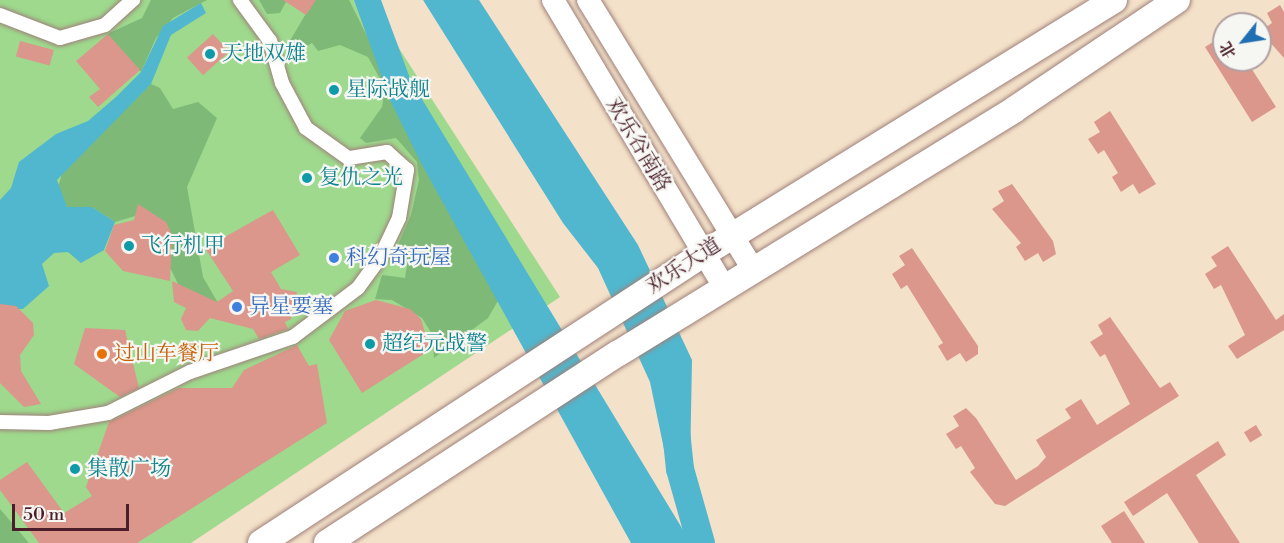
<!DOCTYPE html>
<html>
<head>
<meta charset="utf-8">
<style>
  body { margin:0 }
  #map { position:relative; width:1284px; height:543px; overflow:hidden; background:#f4e1c9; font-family:"Libre Bodoni","Noto Serif SC",serif }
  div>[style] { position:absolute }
  .green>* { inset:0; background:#9ed98d }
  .forest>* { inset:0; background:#7eb978 }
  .water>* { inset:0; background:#50b7ce }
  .river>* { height:28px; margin:-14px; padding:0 14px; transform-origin:14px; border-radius:14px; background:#50b7ce }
  .building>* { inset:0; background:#db978b; transform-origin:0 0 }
  .roads { filter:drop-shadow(0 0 2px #9f807a) drop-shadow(0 0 2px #9f807a) }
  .pedestrian>* { height:14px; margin:-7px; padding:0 7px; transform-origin:7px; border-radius:7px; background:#fff }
  .tertiary>* { height:22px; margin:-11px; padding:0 11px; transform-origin:11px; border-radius:11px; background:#fff }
  .secondary>* { height:26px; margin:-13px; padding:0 13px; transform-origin:13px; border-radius:13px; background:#fff }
  .dots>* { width:16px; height:16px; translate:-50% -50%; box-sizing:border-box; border:3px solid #f6f6f2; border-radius:50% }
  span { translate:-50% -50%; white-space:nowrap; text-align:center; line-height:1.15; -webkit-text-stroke:4.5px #f6f6f2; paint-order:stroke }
  .culture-label { font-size:21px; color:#0d838f }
  .left { translate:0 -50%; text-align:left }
  .street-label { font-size:21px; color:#4a1f2b }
  .shop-label { font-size:21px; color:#366cbe }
  .food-label { font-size:21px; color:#c56008 }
  .north { position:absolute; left:1212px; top:12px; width:60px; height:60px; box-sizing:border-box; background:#f6f6f2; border:2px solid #b1a0a2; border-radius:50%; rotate:240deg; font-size:16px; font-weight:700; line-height:24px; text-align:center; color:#4a1f2b }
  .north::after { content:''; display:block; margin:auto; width:21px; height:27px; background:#1f6fb2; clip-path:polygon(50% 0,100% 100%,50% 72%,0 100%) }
  .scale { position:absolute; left:12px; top:504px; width:117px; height:27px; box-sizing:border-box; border:3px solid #4a1f2b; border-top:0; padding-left:8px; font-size:18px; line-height:21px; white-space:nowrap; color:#4a1f2b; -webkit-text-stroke:4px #f6f6f2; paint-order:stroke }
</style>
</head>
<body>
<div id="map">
  <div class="green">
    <div style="clip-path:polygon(0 0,377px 0,400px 50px,560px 297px,191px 543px,0 543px)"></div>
  </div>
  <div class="forest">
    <div style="clip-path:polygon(151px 0,207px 0,173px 18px,156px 38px,141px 72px,107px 34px,142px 18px)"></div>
    <div style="clip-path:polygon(259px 0,287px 0,280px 13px,267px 14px)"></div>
    <div style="clip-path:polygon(314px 0,349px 0,499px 299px,488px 318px,434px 358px,432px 334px,422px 318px,392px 300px,375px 299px,382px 275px,405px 278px,408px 260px,394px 254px,411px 215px,419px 180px,417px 162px,396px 138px,366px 143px,360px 138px,382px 107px,385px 88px,368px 57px,340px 45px,318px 51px,312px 43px,290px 56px,288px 44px)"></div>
    <div style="clip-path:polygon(151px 84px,160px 88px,173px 109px,198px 102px,217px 118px,187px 187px,203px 277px,218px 303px,179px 286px,140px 206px,135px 216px,115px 222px,92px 207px,67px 207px,57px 191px,63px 170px)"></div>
    <div style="clip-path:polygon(0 509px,29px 543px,0 543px)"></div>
  </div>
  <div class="water">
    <div style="clip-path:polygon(354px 0,381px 0,411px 81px,691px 543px,631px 543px,421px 163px,390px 100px)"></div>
    <div style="clip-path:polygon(423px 0,479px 0,638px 245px,692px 360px,690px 466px,669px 473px,650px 382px,598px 268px,563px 223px)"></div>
    <div style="clip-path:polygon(201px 3px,206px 13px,171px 35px,151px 84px,57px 180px,67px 207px,92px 207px,115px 222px,104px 250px,81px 263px,68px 252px,54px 253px,42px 264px,49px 286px,23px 309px,0 309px,0 200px,11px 188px,19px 162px,56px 134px,88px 121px,116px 97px,141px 72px,163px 26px)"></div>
  </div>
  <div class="river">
    <div style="left:676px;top:431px;width:38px;rotate:84deg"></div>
    <div style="left:680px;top:469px;width:77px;rotate:74.2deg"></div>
  </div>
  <div class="building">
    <div style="clip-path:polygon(283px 0,316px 0,306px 15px)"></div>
    <div style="clip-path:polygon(1280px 5px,1284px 12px,1284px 58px,1260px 31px,1272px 23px,1267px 13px)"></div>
    <div style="clip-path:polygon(108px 34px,140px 70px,98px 107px,89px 97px,100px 89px,76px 61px)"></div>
    <div style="left:213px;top:34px;width:24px;height:35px;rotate:48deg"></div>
    <div style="clip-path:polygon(1224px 35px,1224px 60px,1246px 60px,1276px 107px,1252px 122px,1205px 47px)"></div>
    <div style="left:20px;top:41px;width:35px;height:16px;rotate:15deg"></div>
    <div style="clip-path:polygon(1110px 111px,1156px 184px,1139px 194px,1133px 184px,1121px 192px,1112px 177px,1118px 173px,1104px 150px,1098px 154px,1088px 139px,1100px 132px,1094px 122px)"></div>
    <div style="clip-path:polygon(1012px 184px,1053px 241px,1056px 254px,1043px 262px,1038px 253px,1025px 261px,1016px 247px,1021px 243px,992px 209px,1004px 201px,998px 191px)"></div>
    <div style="clip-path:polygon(138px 204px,166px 222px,172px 235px,170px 281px,123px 271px,105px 251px,114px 225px,134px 220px)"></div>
    <div style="clip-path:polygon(273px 210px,300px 255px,271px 272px,281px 289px,297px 292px,291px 319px,285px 322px,288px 329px,259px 339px,253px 329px,210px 318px,198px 331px,186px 330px,181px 319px,186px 308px,174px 302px,172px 281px,217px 302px,233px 291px,205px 248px)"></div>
    <div style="clip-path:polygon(1228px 246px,1276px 320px,1284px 314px,1284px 330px,1237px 359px,1228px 346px,1245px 335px,1221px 285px,1214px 289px,1205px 274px,1217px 266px,1211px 257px)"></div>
    <div style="clip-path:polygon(912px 248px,978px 346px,978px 354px,966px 362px,960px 353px,947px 361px,938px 346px,943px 343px,907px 285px,901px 289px,892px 274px,905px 265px,899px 256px)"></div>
    <div style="clip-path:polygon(376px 300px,410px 309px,421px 319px,430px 350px,362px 393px,329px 340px,345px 311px)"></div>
    <div style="clip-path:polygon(0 304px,16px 306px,33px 323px,34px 335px,20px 355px,21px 371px,41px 404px,24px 407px,0 383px)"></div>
    <div style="clip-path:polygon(1110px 317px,1160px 388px,1170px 382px,1179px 396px,1005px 506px,995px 504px,970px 472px,975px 468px,961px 446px,956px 449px,946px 434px,959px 426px,953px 416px,966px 408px,976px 418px,1016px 480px,1038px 466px,1046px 457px,1036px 440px,1071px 418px,1065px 409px,1081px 399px,1097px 425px,1130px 404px,1105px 354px,1100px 357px,1090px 342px,1103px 334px,1098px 325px)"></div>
    <div style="clip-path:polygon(85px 328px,125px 330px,139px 388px,120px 397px,74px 364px)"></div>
    <div style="clip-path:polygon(297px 345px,309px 366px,317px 364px,327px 423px,137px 543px,39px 543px,0 490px,0 480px,27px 462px,64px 513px,92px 496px,86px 487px,109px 422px,179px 388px,232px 388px,244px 370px)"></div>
    <div style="left:1256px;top:425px;width:12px;height:14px;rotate:59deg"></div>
    <div style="clip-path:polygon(1218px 441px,1226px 455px,1196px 475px,1240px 543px,1199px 543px,1167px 493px,1133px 516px,1124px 502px)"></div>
    <div style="clip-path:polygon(1124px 511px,1145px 543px,1112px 543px,1101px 526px)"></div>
  </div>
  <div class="roads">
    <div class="pedestrian">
      <div style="left:0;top:15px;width:64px;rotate:21deg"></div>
      <div style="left:60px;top:38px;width:47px;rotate:-16.1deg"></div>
      <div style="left:105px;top:25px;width:38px;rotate:-42deg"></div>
      <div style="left:0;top:422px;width:49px;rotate:1.2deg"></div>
      <div style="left:49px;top:423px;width:60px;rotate:-9.6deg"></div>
      <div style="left:108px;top:413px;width:92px;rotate:-26.6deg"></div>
      <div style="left:190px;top:372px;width:109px;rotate:-18.8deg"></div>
      <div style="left:293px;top:337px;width:81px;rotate:-37deg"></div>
      <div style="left:358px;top:288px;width:39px;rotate:-54deg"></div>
      <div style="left:381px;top:256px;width:42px;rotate:-64.7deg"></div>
      <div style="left:399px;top:218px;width:49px;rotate:-80.5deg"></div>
      <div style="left:407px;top:170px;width:27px;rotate:-138deg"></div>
      <div style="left:387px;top:152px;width:39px;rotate:171deg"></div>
      <div style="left:348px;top:158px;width:52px;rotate:-144.5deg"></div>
      <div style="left:306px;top:128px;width:51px;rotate:-118.1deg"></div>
      <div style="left:282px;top:83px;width:44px;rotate:-105.9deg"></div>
      <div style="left:270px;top:41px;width:51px;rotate:-126.2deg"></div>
    </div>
    <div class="tertiary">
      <div style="left:553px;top:0;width:336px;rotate:59.2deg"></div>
      <div style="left:588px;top:0;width:318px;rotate:58.5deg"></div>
    </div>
    <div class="secondary">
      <div style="left:261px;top:543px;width:528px;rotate:-33.18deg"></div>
      <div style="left:703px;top:254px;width:483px;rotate:-31.7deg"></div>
      <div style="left:327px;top:543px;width:348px;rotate:-33.1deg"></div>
      <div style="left:619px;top:353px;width:465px;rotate:-31.6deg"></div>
      <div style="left:1015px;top:109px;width:195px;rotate:-33.9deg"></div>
    </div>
  </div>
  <div class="dots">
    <div style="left:210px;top:54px;background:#0f9aa8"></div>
    <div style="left:334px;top:90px;background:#0f9aa8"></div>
    <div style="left:307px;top:178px;background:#0f9aa8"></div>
    <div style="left:129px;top:246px;background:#0f9aa8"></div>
    <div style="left:334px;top:258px;background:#3f7fe0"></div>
    <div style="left:237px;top:307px;background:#3f7fe0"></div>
    <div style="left:370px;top:344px;background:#0f9aa8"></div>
    <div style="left:102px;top:354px;background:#e8710a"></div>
    <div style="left:75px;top:469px;background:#0f9aa8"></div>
  </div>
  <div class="culture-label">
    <span class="left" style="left:222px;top:54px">天地双雄</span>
    <span class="left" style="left:346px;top:90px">星际战舰</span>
    <span class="left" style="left:319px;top:178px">复仇之光</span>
    <span class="left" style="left:141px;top:246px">飞行机甲</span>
    <span class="left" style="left:382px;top:344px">超纪元战警</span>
    <span class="left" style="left:87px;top:469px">集散广场</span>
  </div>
  <div class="street-label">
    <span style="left:638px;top:145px;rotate:59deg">欢乐谷南路</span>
    <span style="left:684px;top:266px;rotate:-33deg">欢乐大道</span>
  </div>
  <div class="shop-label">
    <span class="left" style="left:346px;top:258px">科幻奇玩屋</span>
    <span class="left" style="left:249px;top:307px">异星要塞</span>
  </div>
  <div class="food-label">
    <span class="left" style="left:114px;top:354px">过山车餐厅</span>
  </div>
  <div class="north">北</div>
  <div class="scale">50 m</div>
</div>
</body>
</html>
